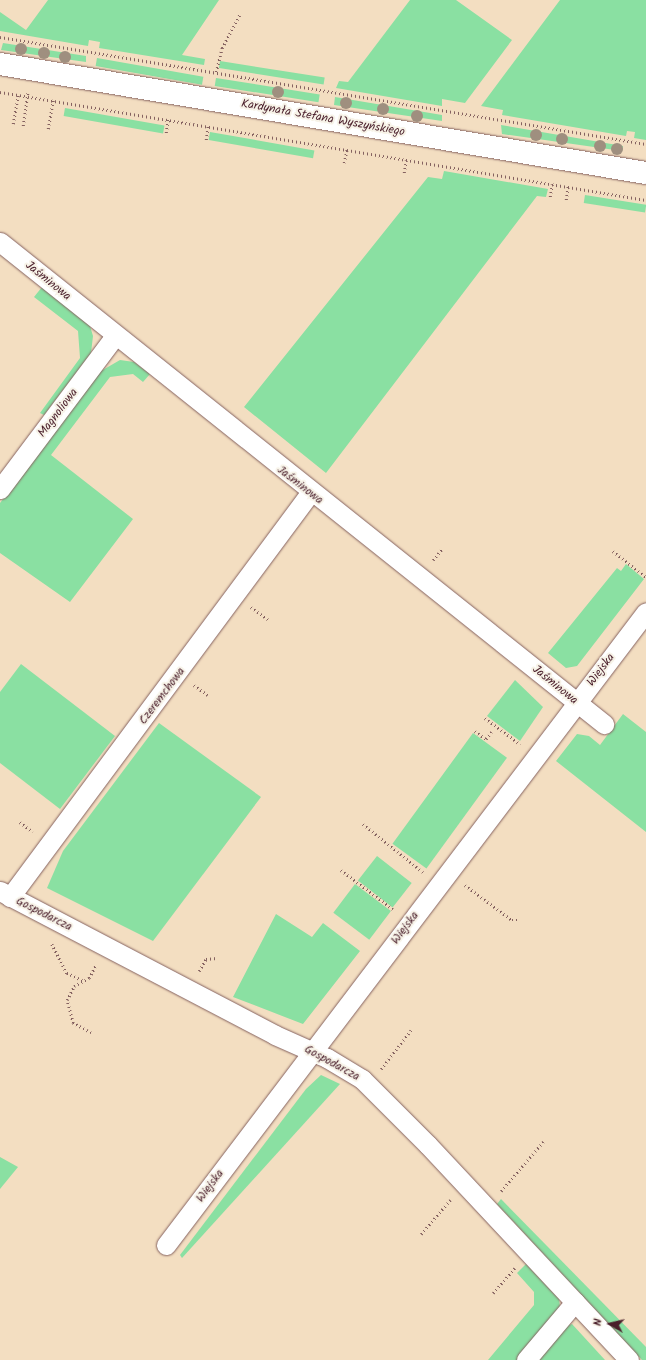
<!DOCTYPE html>
<html>
<head>
<meta charset="utf-8">
<style>
  body { margin:0 }
  #map { position:relative; width:646px; height:1360px; overflow:hidden; background:#f3dec1; font-family:Kalam,sans-serif }
  div>[style] { position:absolute }
  .green>* { inset:0; background:#8ae0a2; transform-origin:0 0 }
  .path>* { height:2.5px; margin-top:-1.25px; transform-origin:0; background:repeating-linear-gradient(90deg,#856260 0 1px,transparent 0 4px) }
  .roads { filter:drop-shadow(0 0 1px #856260) drop-shadow(0 0 1px #856260) }
  .street>* { height:19px; margin:-9.5px; padding:0 9.5px; transform-origin:9.5px; border-radius:9.5px; background:#fff }
  .secondary>* { height:22px; margin:-11px; padding:0 11px; transform-origin:11px; border-radius:11px; background:#fff }
  .trees>* { width:12px; height:12px; margin:-6px; border-radius:50%; background:#9f8f7f }
  span { translate:-50% -50%; white-space:nowrap; text-align:center; line-height:1.15; -webkit-text-stroke:4px #f7f3e8; paint-order:stroke }
  .street-label { font-size:12px; color:#4a1f2b }
  .north { position:absolute; left:590px; top:1304px; width:40px; height:40px; -webkit-text-stroke:3px #f7f3e8; paint-order:stroke; rotate:278deg; font-size:11px; font-weight:700; line-height:16px; text-align:center; color:#4a1f2b }
  .north::after { content:''; display:block; margin:auto; width:14px; height:18px; background:#4a1f2b; clip-path:polygon(50% 0,100% 100%,50% 72%,0 100%) }
</style>
</head>
<body>
<div id="map">
  <div class="green">
    <div style="clip-path:polygon(48px 0,219px 0,182px 55px,205px 59px,204px 65px,99px 48px,100px 42px,89px 40px,88px 46px,0 31px,0 12px,26px 30px)"></div>
    <div style="clip-path:polygon(410px 0,456px 0,512px 40px,465px 103px,442px 99px,442px 106px,336px 88px,339px 81px,348px 82px)"></div>
    <div style="clip-path:polygon(560px 0,646px 0,646px 140px,634px 138px,635px 132px,627px 131px,626px 136px,502px 115px,503px 110px,481px 106px)"></div>
    <div style="clip-path:polygon(3px 43px,86px 56px,86px 62px,1px 50px)"></div>
    <div style="left:97px;top:58px;width:108px;height:8px;rotate:10deg"></div>
    <div style="left:220px;top:61px;width:106px;height:7px;rotate:9deg"></div>
    <div style="left:216px;top:78px;width:105px;height:8px;rotate:9deg"></div>
    <div style="clip-path:polygon(335px 97px,442px 115px,442px 121px,334px 105px)"></div>
    <div style="left:65px;top:108px;width:101px;height:8px;rotate:10deg"></div>
    <div style="clip-path:polygon(501px 125px,623px 146px,622px 151px,502px 134px)"></div>
    <div style="left:210px;top:132px;width:106px;height:8px;rotate:10deg"></div>
    <div style="clip-path:polygon(444px 171px,548px 189px,546px 197px,537px 196px,326px 473px,244px 407px,428px 177px,442px 179px)"></div>
    <div style="left:585px;top:195px;width:62px;height:8px;rotate:9deg"></div>
    <div style="clip-path:polygon(42px 287px,90px 326px,93px 336px,91px 353px,44px 415px,40px 413px,80px 358px,78px 331px,34px 297px)"></div>
    <div style="clip-path:polygon(120px 360px,134px 362px,150px 374px,143px 382px,133px 374px,110px 377px,51px 455px,133px 519px,70px 602px,0 553px,0 503px,101px 371px)"></div>
    <div style="clip-path:polygon(626px 564px,644px 579px,577px 666px,566px 668px,548px 653px,617px 568px,621px 571px)"></div>
    <div style="clip-path:polygon(21px 664px,115px 736px,60px 809px,0 763px,0 692px)"></div>
    <div style="clip-path:polygon(515px 680px,543px 707px,520px 741px,487px 716px)"></div>
    <div style="clip-path:polygon(623px 714px,646px 732px,646px 832px,556px 761px,577px 734px,589px 736px,600px 745px)"></div>
    <div style="clip-path:polygon(159px 723px,261px 797px,153px 941px,47px 888px,63px 851px)"></div>
    <div style="left:473px;top:733px;width:42px;height:137px;rotate:36deg"></div>
    <div style="left:377px;top:856px;width:44px;height:31px;rotate:38deg"></div>
    <div style="left:355px;top:884px;width:45px;height:36px;rotate:37deg"></div>
    <div style="clip-path:polygon(276px 914px,312px 937px,323px 923px,360px 951px,303px 1024px,233px 997px)"></div>
    <div style="clip-path:polygon(321px 1075px,340px 1084px,182px 1258px,180px 1255px,306px 1089px)"></div>
    <div style="clip-path:polygon(0 1157px,18px 1167px,0 1189px)"></div>
    <div style="clip-path:polygon(501px 1199px,646px 1347px,646px 1360px,642px 1360px,497px 1204px)"></div>
    <div style="clip-path:polygon(526px 1264px,559px 1299px,560px 1307px,519px 1360px,488px 1360px,534px 1305px,534px 1292px,517px 1273px)"></div>
    <div style="clip-path:polygon(572px 1324px,605px 1360px,535px 1360px,561px 1328px)"></div>
  </div>
  <div class="path">
    <div style="left:0;top:37px;width:655px;rotate:9.4deg"></div>
    <div style="left:216px;top:72px;width:25px;rotate:-76deg"></div>
    <div style="left:222px;top:48px;width:38px;rotate:-62deg"></div>
    <div style="left:0;top:92px;width:655px;rotate:9.49deg"></div>
    <div style="left:13px;top:124px;width:29px;rotate:-80deg"></div>
    <div style="left:23px;top:126px;width:35px;rotate:-82deg"></div>
    <div style="left:48px;top:129px;width:29px;rotate:-80deg"></div>
    <div style="left:166px;top:133px;width:14px;rotate:-82deg"></div>
    <div style="left:206px;top:140px;width:14px;rotate:-82deg"></div>
    <div style="left:344px;top:163px;width:14px;rotate:-78deg"></div>
    <div style="left:404px;top:173px;width:13px;rotate:-81deg"></div>
    <div style="left:550px;top:197px;width:13px;rotate:-81deg"></div>
    <div style="left:566px;top:200px;width:14px;rotate:-82deg"></div>
    <div style="left:613px;top:551px;width:42px;rotate:38.2deg"></div>
    <div style="left:433px;top:560px;width:14px;rotate:-51deg"></div>
    <div style="left:251px;top:607px;width:22px;rotate:36deg"></div>
    <div style="left:194px;top:685px;width:17px;rotate:36deg"></div>
    <div style="left:485px;top:718px;width:44px;rotate:36.6deg"></div>
    <div style="left:475px;top:731px;width:14px;rotate:36deg"></div>
    <div style="left:486px;top:739px;width:9px;rotate:-54deg"></div>
    <div style="left:20px;top:822px;width:16px;rotate:38deg"></div>
    <div style="left:363px;top:824px;width:77px;rotate:38.7deg"></div>
    <div style="left:341px;top:870px;width:65px;rotate:36.9deg"></div>
    <div style="left:465px;top:885px;width:59px;rotate:36.7deg"></div>
    <div style="left:512px;top:920px;width:6px"></div>
    <div style="left:52px;top:944px;width:33px;rotate:63deg"></div>
    <div style="left:67px;top:973px;width:17px;rotate:25deg"></div>
    <div style="left:199px;top:971px;width:14px;rotate:-60deg"></div>
    <div style="left:206px;top:959px;width:11px;rotate:-5deg"></div>
    <div style="left:91px;top:1033px;width:21px;rotate:-151deg"></div>
    <div style="left:73px;top:1023px;width:24px;rotate:-105deg"></div>
    <div style="left:67px;top:1000px;width:16px;rotate:-63deg"></div>
    <div style="left:74px;top:986px;width:17px;rotate:-28deg"></div>
    <div style="left:89px;top:978px;width:15px;rotate:-62deg"></div>
    <div style="left:381px;top:1069px;width:49px;rotate:-52.4deg"></div>
    <div style="left:501px;top:1191px;width:65px;rotate:-49.4deg"></div>
    <div style="left:421px;top:1234px;width:45px;rotate:-49.5deg"></div>
    <div style="left:493px;top:1293px;width:33px;rotate:-49deg"></div>
  </div>
  <div class="roads">
    <div class="street">
      <div style="left:0;top:242px;width:773px;rotate:38.59deg"></div>
      <div style="left:0;top:489px;width:191px;rotate:-53.1deg"></div>
      <div style="left:0;top:891px;width:310px;rotate:27.6deg"></div>
      <div style="left:275px;top:1035px;width:57px;rotate:23.9deg"></div>
      <div style="left:327px;top:1058px;width:41px;rotate:31deg"></div>
      <div style="left:362px;top:1079px;width:93px;rotate:45deg"></div>
      <div style="left:428px;top:1145px;width:294px;rotate:46.9deg"></div>
      <div style="left:10px;top:897px;width:503px;rotate:-53.4deg"></div>
      <div style="left:166px;top:1245px;width:794px;rotate:-52.83deg"></div>
      <div style="left:526px;top:1360px;width:76px;rotate:-49.8deg"></div>
    </div>
    <div class="secondary">
      <div style="left:0;top:64px;width:655px;rotate:9.58deg"></div>
    </div>
  </div>
  <div class="trees">
    <div style="left:21px;top:49px"></div>
    <div style="left:44px;top:53px"></div>
    <div style="left:65px;top:57px"></div>
    <div style="left:278px;top:92px"></div>
    <div style="left:346px;top:103px"></div>
    <div style="left:383px;top:109px"></div>
    <div style="left:417px;top:116px"></div>
    <div style="left:536px;top:135px"></div>
    <div style="left:562px;top:139px"></div>
    <div style="left:600px;top:146px"></div>
    <div style="left:617px;top:149px"></div>
  </div>
  <div class="street-label">
    <span style="left:323px;top:118px;rotate:10deg">Kardynała Stefana Wyszyńskiego</span>
    <span style="left:48px;top:281px;rotate:39deg">Jaśminowa</span>
    <span style="left:58px;top:413px;rotate:-53deg">Magnoliowa</span>
    <span style="left:300px;top:485px;rotate:38deg">Jaśminowa</span>
    <span style="left:601px;top:670px;rotate:-53deg">Wiejska</span>
    <span style="left:555px;top:685px;rotate:39deg">Jaśminowa</span>
    <span style="left:162px;top:696px;rotate:-53deg">Czeremchowa</span>
    <span style="left:44px;top:914px;rotate:27deg">Gospodarcza</span>
    <span style="left:405px;top:928px;rotate:-53deg">Wiejska</span>
    <span style="left:332px;top:1063px;rotate:29deg">Gospodarcza</span>
    <span style="left:210px;top:1186px;rotate:-53deg">Wiejska</span>
  </div>
  <div class="north">N</div>
</div>
</body>
</html>
